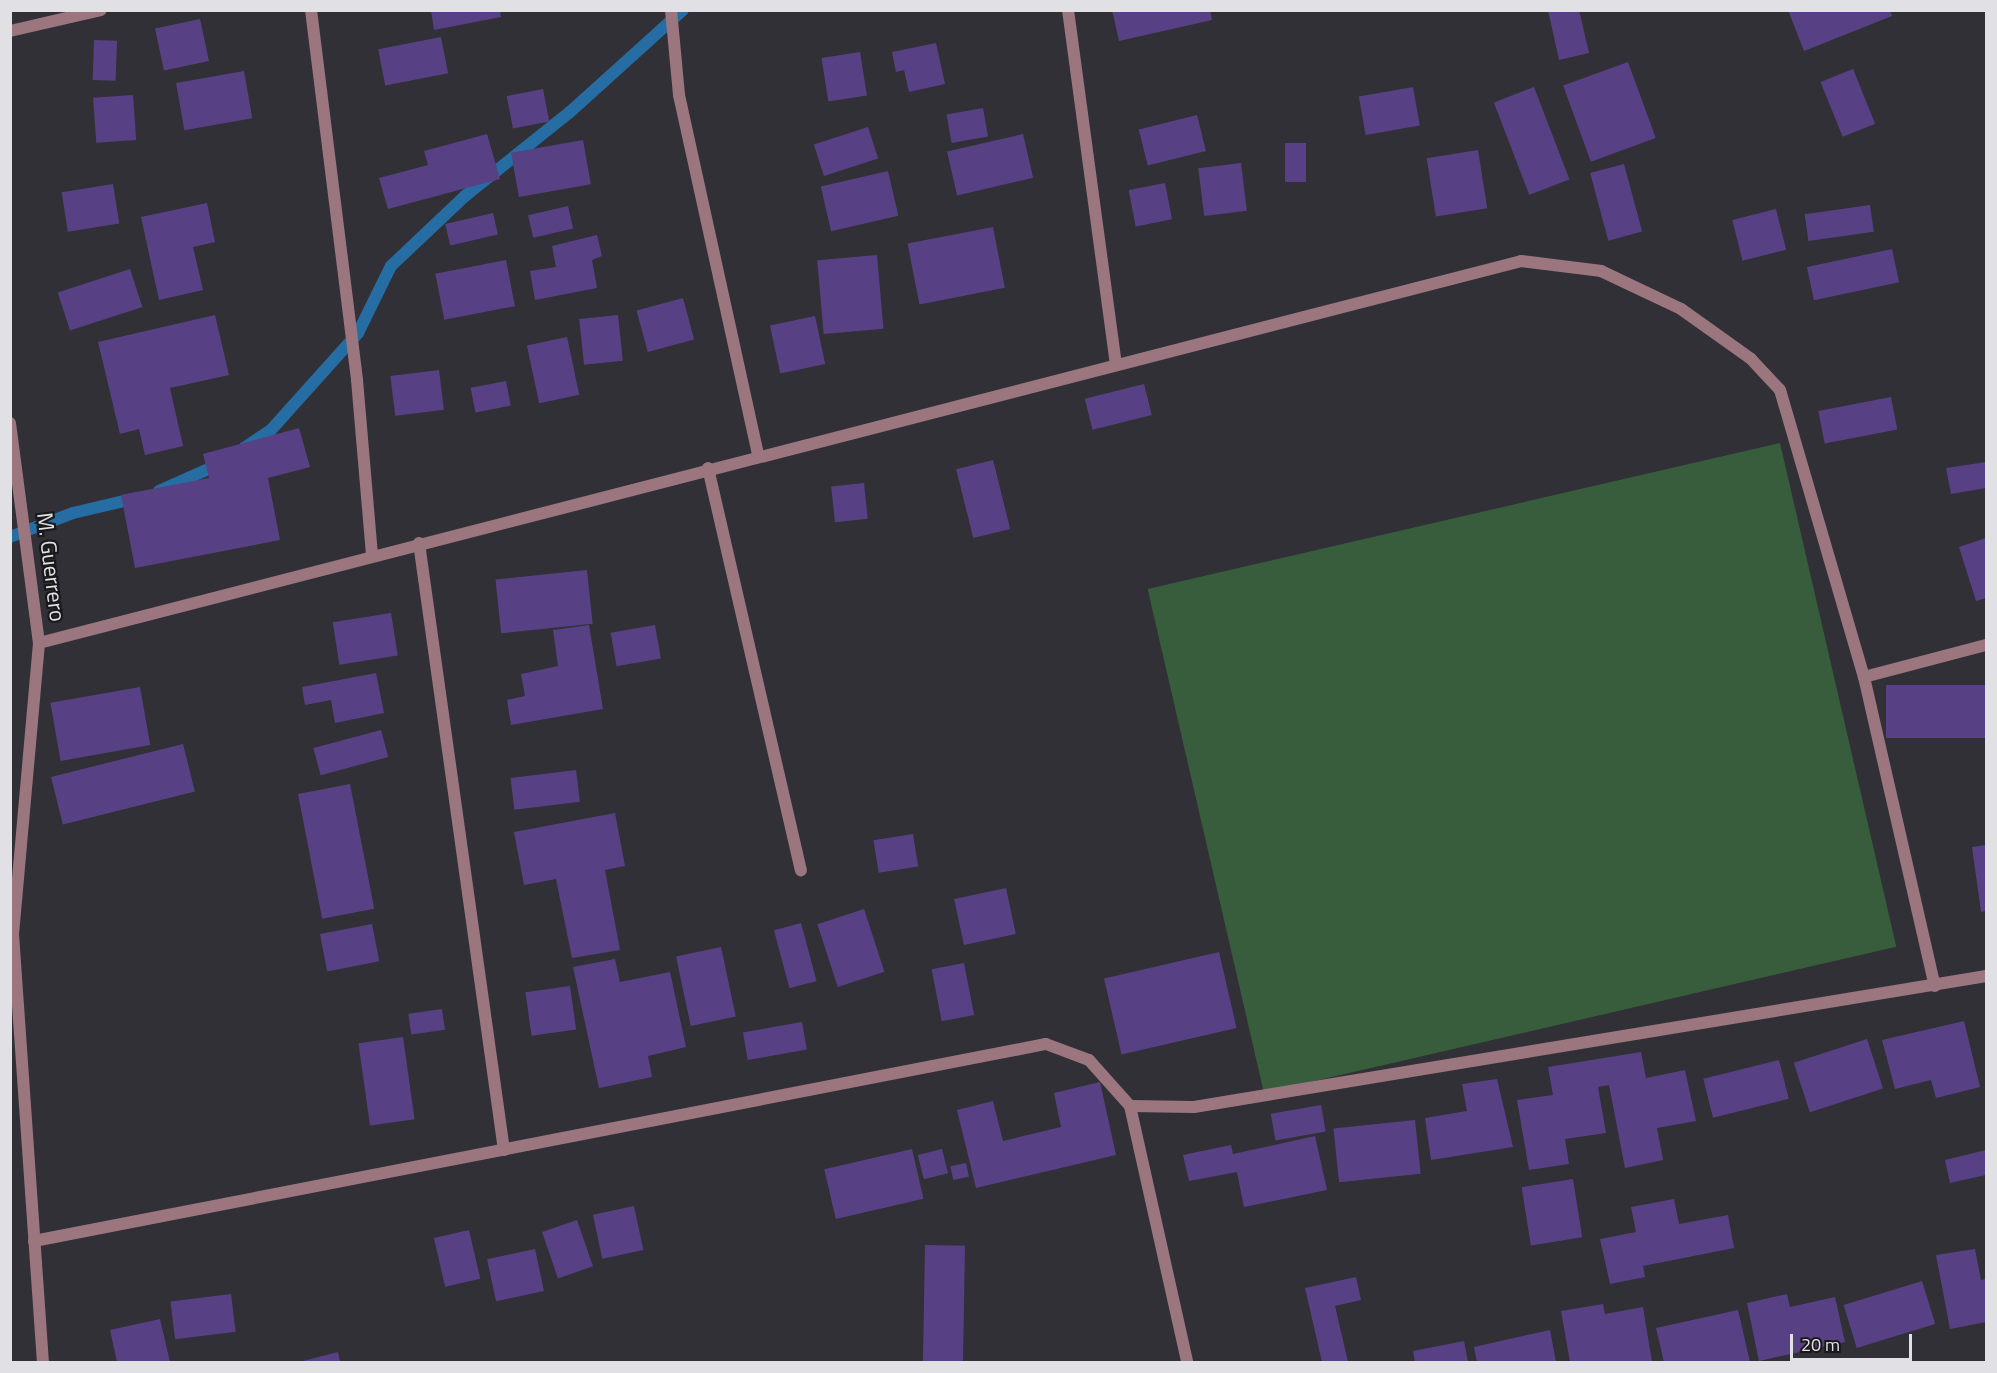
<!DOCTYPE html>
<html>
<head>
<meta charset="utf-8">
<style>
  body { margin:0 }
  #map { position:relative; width:1997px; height:1373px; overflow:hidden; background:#313036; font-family:"Titillium Web",sans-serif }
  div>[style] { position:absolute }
  .green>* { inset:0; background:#385d3d; transform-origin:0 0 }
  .stream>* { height:12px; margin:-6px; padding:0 6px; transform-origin:6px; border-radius:6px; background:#256da2 }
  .building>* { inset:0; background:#574184; transform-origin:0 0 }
  .street>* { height:12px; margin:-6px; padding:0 6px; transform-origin:6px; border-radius:6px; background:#9b767f }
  span { translate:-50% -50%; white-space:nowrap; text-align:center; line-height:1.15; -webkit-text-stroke:4.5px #19191b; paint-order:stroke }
  .street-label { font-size:22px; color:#e1e0e4 }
  .frame { position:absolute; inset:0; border:12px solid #e1e0e4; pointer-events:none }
  .scale { position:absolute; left:1790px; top:1334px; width:122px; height:27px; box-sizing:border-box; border:3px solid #e1e0e4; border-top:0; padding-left:8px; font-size:18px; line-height:21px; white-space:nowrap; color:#e1e0e4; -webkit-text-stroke:4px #19191b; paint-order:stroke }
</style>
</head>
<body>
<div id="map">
  <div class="green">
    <div style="left:1780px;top:443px;width:517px;height:649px;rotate:77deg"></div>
  </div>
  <div class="stream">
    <div style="left:244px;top:448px;width:32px;rotate:-34deg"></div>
    <div style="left:271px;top:430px;width:130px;rotate:-48.1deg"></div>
    <div style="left:358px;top:333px;width:75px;rotate:-63.8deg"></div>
    <div style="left:391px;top:266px;width:102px;rotate:-43.4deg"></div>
    <div style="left:465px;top:196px;width:134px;rotate:-38.7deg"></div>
    <div style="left:570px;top:112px;width:152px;rotate:-42.1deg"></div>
    <div style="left:159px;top:491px;width:67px;rotate:-23.9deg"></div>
    <div style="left:10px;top:537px;width:67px;rotate:-20.9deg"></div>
    <div style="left:73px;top:513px;width:66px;rotate:-13.2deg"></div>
  </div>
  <div class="building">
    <div style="clip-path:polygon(431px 10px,500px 10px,501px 17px,434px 30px)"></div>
    <div style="clip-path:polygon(1112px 10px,1210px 10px,1212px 20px,1119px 41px)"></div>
    <div style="clip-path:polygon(1548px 10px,1579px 10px,1589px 53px,1559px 60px)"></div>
    <div style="clip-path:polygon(1788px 10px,1890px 10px,1892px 16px,1804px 51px)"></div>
    <div style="left:200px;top:19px;width:43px;height:46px;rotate:78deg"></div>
    <div style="left:441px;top:37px;width:37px;height:64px;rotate:79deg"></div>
    <div style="left:94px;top:40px;width:23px;height:40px;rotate:2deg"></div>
    <div style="clip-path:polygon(936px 43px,945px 84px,909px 92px,904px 70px,896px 72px,892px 52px)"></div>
    <div style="left:860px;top:52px;width:44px;height:39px;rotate:81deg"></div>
    <div style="left:1628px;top:62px;width:81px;height:69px;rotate:70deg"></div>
    <div style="left:1853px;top:69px;width:59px;height:35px;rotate:68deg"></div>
    <div style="left:244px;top:71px;width:48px;height:69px;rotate:80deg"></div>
    <div style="left:1413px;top:87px;width:39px;height:55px;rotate:80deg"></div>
    <div style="left:1534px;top:87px;width:99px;height:43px;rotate:69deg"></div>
    <div style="left:543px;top:89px;width:33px;height:37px;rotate:79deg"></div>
    <div style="left:133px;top:95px;width:45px;height:40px;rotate:86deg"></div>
    <div style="left:983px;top:108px;width:29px;height:37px;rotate:80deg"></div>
    <div style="left:1197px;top:115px;width:37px;height:60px;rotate:76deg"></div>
    <div style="left:868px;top:127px;width:33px;height:57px;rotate:72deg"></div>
    <div style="clip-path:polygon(487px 134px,500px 179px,388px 209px,379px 178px,428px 165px,424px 151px)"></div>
    <div style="left:1023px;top:134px;width:45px;height:78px;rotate:77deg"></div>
    <div style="left:583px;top:140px;width:45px;height:73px;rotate:80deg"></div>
    <div style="left:1285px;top:143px;width:21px;height:39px"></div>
    <div style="left:1478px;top:150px;width:59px;height:52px;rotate:81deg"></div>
    <div style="left:1241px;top:163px;width:48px;height:43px;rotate:83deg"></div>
    <div style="left:1624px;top:164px;width:70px;height:35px;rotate:75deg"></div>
    <div style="left:888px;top:171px;width:46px;height:69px;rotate:77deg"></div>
    <div style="left:1165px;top:183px;width:37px;height:37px;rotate:79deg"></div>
    <div style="left:113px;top:184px;width:40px;height:52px;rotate:81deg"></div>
    <div style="clip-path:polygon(207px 203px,215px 242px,193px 247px,203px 290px,159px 300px,141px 217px)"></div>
    <div style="left:1870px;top:205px;width:27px;height:66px;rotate:82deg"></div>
    <div style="left:568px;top:206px;width:23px;height:41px;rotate:77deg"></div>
    <div style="left:1776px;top:209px;width:42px;height:45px;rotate:76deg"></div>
    <div style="left:493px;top:213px;width:22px;height:49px;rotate:77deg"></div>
    <div style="left:993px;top:227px;width:62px;height:87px;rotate:79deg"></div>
    <div style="clip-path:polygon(597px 235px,602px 256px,592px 260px,597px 288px,535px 300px,530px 271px,556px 267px,552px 246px)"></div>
    <div style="left:1892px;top:249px;width:34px;height:87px;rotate:78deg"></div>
    <div style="left:877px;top:255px;width:74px;height:60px;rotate:85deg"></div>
    <div style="left:506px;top:260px;width:47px;height:72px;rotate:79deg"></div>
    <div style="left:130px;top:269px;width:40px;height:76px;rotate:72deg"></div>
    <div style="left:683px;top:298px;width:43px;height:48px;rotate:75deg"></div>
    <div style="clip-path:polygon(215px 315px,229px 375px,170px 388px,183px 446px,145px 455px,139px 429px,120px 434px,98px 342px)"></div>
    <div style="left:618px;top:315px;width:46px;height:39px;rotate:84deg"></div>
    <div style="left:815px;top:316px;width:49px;height:46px;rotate:78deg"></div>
    <div style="left:567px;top:337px;width:59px;height:41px;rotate:78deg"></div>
    <div style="left:439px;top:370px;width:40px;height:49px;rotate:83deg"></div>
    <div style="left:506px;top:381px;width:25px;height:36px;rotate:79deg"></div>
    <div style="left:1144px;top:384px;width:32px;height:61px;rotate:76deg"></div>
    <div style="left:1891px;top:397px;width:33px;height:74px;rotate:79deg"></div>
    <div style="clip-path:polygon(299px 428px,310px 467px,268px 478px,280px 540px,135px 568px,121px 495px,209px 478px,203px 454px)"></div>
    <div style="left:993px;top:460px;width:71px;height:38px;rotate:76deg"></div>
    <div style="clip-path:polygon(1986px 462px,1986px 488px,1951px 494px,1946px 468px)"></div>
    <div style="left:864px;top:483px;width:36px;height:33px;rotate:84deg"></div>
    <div style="clip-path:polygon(1986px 538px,1986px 598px,1976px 601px,1959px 547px)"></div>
    <div style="left:587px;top:570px;width:54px;height:92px;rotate:84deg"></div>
    <div style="left:391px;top:613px;width:43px;height:59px;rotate:81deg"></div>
    <div style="clip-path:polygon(589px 625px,603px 709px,511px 725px,507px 700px,525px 696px,521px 674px,558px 666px,553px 630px)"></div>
    <div style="left:655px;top:625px;width:34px;height:45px;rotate:80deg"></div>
    <div style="clip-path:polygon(376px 673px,384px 713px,335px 723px,331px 700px,305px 705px,302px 687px)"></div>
    <div style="left:1986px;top:685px;width:53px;height:100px;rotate:90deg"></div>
    <div style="left:140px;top:687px;width:59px;height:91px;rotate:80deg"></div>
    <div style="left:381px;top:730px;width:28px;height:70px;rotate:75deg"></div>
    <div style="left:183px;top:744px;width:49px;height:136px;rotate:76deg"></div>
    <div style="left:576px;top:770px;width:32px;height:66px;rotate:83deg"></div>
    <div style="left:350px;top:784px;width:127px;height:53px;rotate:79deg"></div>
    <div style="clip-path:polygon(615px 813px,625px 866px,605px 870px,620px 950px,572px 958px,556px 879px,524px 885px,514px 832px)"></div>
    <div style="left:913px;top:834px;width:33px;height:40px;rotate:81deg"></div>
    <div style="clip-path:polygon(1986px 845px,1986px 911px,1981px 912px,1972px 847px)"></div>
    <div style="left:1006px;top:888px;width:47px;height:53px;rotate:78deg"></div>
    <div style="left:864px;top:909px;width:66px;height:49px;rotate:72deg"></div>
    <div style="left:801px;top:923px;width:60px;height:28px;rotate:75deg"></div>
    <div style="left:372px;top:924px;width:38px;height:53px;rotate:79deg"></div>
    <div style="left:721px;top:947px;width:71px;height:46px;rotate:78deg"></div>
    <div style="left:1219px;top:952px;width:78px;height:118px;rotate:77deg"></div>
    <div style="clip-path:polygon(615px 959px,620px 982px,670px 972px,686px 1047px,648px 1056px,652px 1077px,599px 1088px,573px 967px)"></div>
    <div style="left:964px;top:963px;width:53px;height:33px;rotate:79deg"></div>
    <div style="left:570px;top:986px;width:44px;height:45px;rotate:82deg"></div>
    <div style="left:442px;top:1009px;width:21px;height:34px;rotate:82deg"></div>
    <div style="clip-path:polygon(1964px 1021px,1980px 1087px,1936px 1098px,1931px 1080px,1895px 1089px,1882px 1040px)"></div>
    <div style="left:802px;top:1022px;width:28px;height:60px;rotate:80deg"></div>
    <div style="left:403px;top:1037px;width:83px;height:45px;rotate:82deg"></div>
    <div style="left:1867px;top:1039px;width:52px;height:77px;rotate:72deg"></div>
    <div style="clip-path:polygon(1641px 1052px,1646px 1078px,1685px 1070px,1696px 1121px,1657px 1128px,1663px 1160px,1625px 1168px,1609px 1085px,1598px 1087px,1606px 1133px,1565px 1139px,1569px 1164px,1529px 1170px,1517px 1100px,1553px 1095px,1548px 1067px)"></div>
    <div style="left:1779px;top:1060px;width:40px;height:78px;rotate:76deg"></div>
    <div style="clip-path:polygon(1497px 1079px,1513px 1147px,1431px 1160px,1425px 1118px,1467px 1111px,1462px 1084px)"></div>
    <div style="clip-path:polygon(1100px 1082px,1116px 1155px,976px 1188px,957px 1110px,993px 1101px,1003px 1141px,1061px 1127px,1054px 1093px)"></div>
    <div style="left:1321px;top:1105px;width:27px;height:51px;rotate:80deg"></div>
    <div style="left:1415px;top:1120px;width:54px;height:82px;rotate:84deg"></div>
    <div style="clip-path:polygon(1315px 1136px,1327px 1190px,1244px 1207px,1237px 1172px,1189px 1181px,1183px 1155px,1231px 1145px,1233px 1154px)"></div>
    <div style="left:912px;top:1149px;width:51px;height:90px;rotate:77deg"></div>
    <div style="left:942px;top:1149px;width:25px;height:25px;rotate:76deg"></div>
    <div style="clip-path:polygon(1986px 1150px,1986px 1175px,1950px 1183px,1945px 1160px)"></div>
    <div style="left:966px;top:1163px;width:14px;height:16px;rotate:78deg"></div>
    <div style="left:1573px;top:1179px;width:59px;height:52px;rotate:81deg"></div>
    <div style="clip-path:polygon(1674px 1199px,1679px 1224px,1728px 1215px,1734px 1248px,1643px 1266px,1645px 1277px,1610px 1284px,1600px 1239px,1636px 1232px,1631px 1207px)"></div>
    <div style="left:634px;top:1206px;width:45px;height:42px;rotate:78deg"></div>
    <div style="left:577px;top:1220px;width:49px;height:37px;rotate:71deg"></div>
    <div style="left:469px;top:1230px;width:50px;height:36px;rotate:77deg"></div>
    <div style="left:925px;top:1245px;width:40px;height:117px;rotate:1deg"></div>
    <div style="left:535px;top:1249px;width:43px;height:49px;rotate:78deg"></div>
    <div style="clip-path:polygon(1975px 1249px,1981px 1280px,1986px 1279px,1986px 1322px,1950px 1329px,1936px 1255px)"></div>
    <div style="clip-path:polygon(1356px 1277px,1361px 1300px,1335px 1306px,1348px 1362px,1322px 1362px,1305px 1288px)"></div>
    <div style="left:1922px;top:1281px;width:45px;height:82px;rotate:73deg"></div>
    <div style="left:231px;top:1294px;width:38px;height:61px;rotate:83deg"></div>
    <div style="clip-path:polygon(1787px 1294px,1790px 1307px,1835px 1297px,1845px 1342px,1759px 1361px,1747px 1303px)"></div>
    <div style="clip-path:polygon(1603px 1304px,1605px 1314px,1643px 1307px,1652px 1362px,1570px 1362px,1561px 1311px)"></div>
    <div style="clip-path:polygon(1738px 1310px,1750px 1362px,1664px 1362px,1656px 1328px)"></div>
    <div style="clip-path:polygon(160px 1319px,170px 1362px,117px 1362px,110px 1330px)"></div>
    <div style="clip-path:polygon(1550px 1330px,1556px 1362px,1477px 1362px,1474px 1347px)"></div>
    <div style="clip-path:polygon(1464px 1341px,1468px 1362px,1415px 1362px,1413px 1351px)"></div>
    <div style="clip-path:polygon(338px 1352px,340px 1362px,299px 1362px)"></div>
  </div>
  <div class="street">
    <div style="left:311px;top:10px;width:373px;rotate:82.9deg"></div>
    <div style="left:357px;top:380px;width:177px;rotate:85.1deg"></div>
    <div style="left:671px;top:10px;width:85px;rotate:84.6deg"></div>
    <div style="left:679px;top:95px;width:369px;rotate:77.6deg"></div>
    <div style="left:1068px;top:10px;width:357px;rotate:82.3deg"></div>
    <div style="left:10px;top:31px;width:93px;rotate:-13deg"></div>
    <div style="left:10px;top:423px;width:222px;rotate:82.5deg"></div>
    <div style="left:39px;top:643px;width:292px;rotate:95.1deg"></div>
    <div style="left:13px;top:934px;width:429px;rotate:86deg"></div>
    <div style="left:708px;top:468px;width:413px;rotate:77deg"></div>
    <div style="left:419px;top:543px;width:613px;rotate:82.03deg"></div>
    <div style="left:39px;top:643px;width:1530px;rotate:-14.45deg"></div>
    <div style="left:1521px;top:261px;width:81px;rotate:7.1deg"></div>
    <div style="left:1601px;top:271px;width:89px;rotate:25.4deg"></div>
    <div style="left:1681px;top:309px;width:86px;rotate:35.5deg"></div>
    <div style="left:1751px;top:359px;width:42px;rotate:46.9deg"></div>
    <div style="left:1780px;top:390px;width:299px;rotate:73.7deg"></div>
    <div style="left:1864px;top:677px;width:317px;rotate:77.1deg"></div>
    <div style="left:1864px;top:677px;width:126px;rotate:-14.7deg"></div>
    <div style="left:1130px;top:1106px;width:262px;rotate:77.4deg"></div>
    <div style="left:34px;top:1241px;width:1031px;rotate:-11.02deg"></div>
    <div style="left:1046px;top:1044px;width:46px;rotate:20.4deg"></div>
    <div style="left:1089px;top:1060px;width:62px;rotate:48.3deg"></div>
    <div style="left:1130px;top:1106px;width:64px;rotate:0.9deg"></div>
    <div style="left:1194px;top:1107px;width:803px;rotate:-9.39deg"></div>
  </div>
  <div class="street-label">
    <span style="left:51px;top:567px;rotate:83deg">M. Guerrero</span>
  </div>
  <div class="frame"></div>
  <div class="scale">20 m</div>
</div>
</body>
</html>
